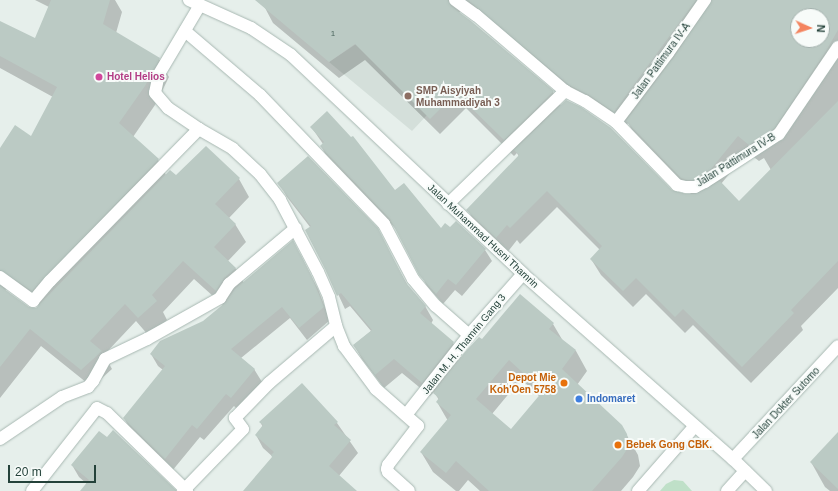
<!DOCTYPE html>
<html>
<head>
<meta charset="utf-8">
<style>
  body { margin:0 }
  #map { position:relative; width:838px; height:491px; overflow:hidden; background:#e6efeb; font-family:Arial,sans-serif }
  div>[style] { position:absolute }
  .built>* { inset:0; background:#d4dfda }
  .green>* { inset:0; background:#bfe0c8 }
  .shadow>* { inset:0; background:#0003 }
  .building>* { inset:0; background:#bbcac4 }
  .roads { filter:drop-shadow(0 0 1px #a8b8b2) drop-shadow(0 0 1px #a8b8b2) }
  .minor>* { height:12px; margin:-6px; padding:0 6px; transform-origin:6px; border-radius:6px; background:#fff }
  .tertiary>* { height:12px; margin:-6px; padding:0 6px; transform-origin:6px; border-radius:6px; background:#fff }
  .dots>* { width:11px; height:11px; translate:-50% -50%; box-sizing:border-box; border:2px solid #f7fbf9; border-radius:50% }
  span { translate:-50% -50%; white-space:nowrap; text-align:center; line-height:1.15; -webkit-text-stroke:4px #f7fbf9; paint-order:stroke }
  .number-label { font-size:8px; color:#4a645c }
  .number-label span { -webkit-text-stroke-width:0 }
  .street-label { font-size:10px; color:#24423a }
  .hotel-label { font-size:10px; color:#b23c85; font-weight:700 }
  .left { translate:0 -50%; text-align:left }
  .education-label { font-size:10px; color:#785e54; font-weight:700 }
  .food-label { font-size:10px; color:#c56008; font-weight:700 }
  .right { translate:-100% -50%; text-align:right }
  .shop-label { font-size:10px; color:#366cbe; font-weight:700 }
  .north { position:absolute; left:790px; top:8px; width:40px; height:40px; box-sizing:border-box; background:#f7fbf9; border:1px solid #a3b1ad; border-radius:50%; rotate:93deg; font-size:11px; font-weight:700; line-height:16px; text-align:center; color:#24423a }
  .north::after { content:''; display:block; margin:auto; width:14px; height:18px; background:#f4845f; clip-path:polygon(50% 0,100% 100%,50% 72%,0 100%) }
  .scale { position:absolute; left:8px; top:465px; width:88px; height:18px; box-sizing:border-box; border:2px solid #24423a; border-top:0; padding-left:5px; font-size:12px; line-height:14px; white-space:nowrap; color:#24423a; -webkit-text-stroke:3px #f7fbf9; paint-order:stroke }
</style>
</head>
<body>
<div id="map">
  <div class="built">
    <div style="clip-path:polygon(422px 0,443px 0,496px 42px,412px 131px,329px 62px)"></div>
  </div>
  <div class="green">
    <div style="clip-path:polygon(674px 480px,683px 481px,692px 491px,660px 491px,666px 484px)"></div>
  </div>
  <div class="shadow">
    <div style="clip-path:polygon(evenodd,35px 0,115px 0,122px 12px,116px 33px,159px 59px,169px 77px,155px 105px,133px 137px,158px 160px,166px 175px,176px 177px,206px 147px,239px 179px,249px 197px,229px 218px,235px 224px,246px 242px,228px 261px,236px 269px,244px 283px,300px 254px,318px 289px,330px 320px,307px 340px,290px 318px,241px 358px,254px 369px,262px 382px,238px 410px,234px 406px,204px 440px,200px 437px,172px 471px,131px 430px,124px 418px,163px 370px,158px 366px,151px 354px,204px 322px,224px 306px,194px 279px,163px 312px,167px 320px,149px 336px,136px 321px,104px 355px,112px 369px,92px 387px,41px 346px,0 398px,0 150px,31px 138px,53px 97px,0 68px,0 22px,35px 40px,49px 7px,35px 0,12px 287px,39px 306px,36px 309px,28px 308px,5px 290px,12px 287px)"></div>
    <div style="clip-path:polygon(evenodd,270px 0,838px 0,838px 288px,801px 326px,803px 330px,751px 383px,693px 325px,685px 333px,646px 294px,633px 307px,601px 275px,591px 259px,600px 250px,557px 207px,520px 244px,517px 240px,506px 254px,477px 227px,468px 210px,519px 157px,517px 153px,514px 156px,466px 108px,440px 134px,365px 60px,339px 78px,273px 23px,264px 6px,270px 0,462px 9px,624px 128px,628px 123px,637px 138px,692px 195px,671px 191px,561px 106px,553px 92px,459px 13px,462px 9px,270px 0,798px 16px,822px 16px,822px 40px,798px 40px,798px 16px,270px 0,747px 152px,759px 161px,764px 158px,771px 170px,739px 202px,721px 184px,747px 152px)"></div>
    <div style="clip-path:polygon(312px 128px,441px 229px,451px 228px,456px 223px,485px 250px,492px 261px,462px 296px,455px 290px,443px 304px,427px 286px,396px 229px,327px 157px,321px 146px,323px 144px)"></div>
    <div style="clip-path:polygon(evenodd,279px 183px,385px 244px,408px 286px,425px 306px,433px 320px,431px 324px,453px 343px,462px 358px,482px 341px,553px 324px,563px 341px,576px 351px,587px 371px,577px 385px,621px 425px,638px 455px,640px 466px,633px 477px,621px 491px,480px 491px,468px 480px,459px 491px,456px 491px,433px 472px,421px 452px,448px 421px,437px 402px,439px 400px,434px 392px,430px 396px,402px 373px,384px 388px,362px 359px,354px 345px,371px 331px,350px 306px,345px 309px,326px 268px,310px 227px,287px 197px,279px 183px,521px 379px,540px 397px,511px 430px,492px 414px,521px 379px)"></div>
    <div style="clip-path:polygon(260px 422px,337px 423px,358px 453px,338px 477px,355px 491px,245px 491px,273px 457px,263px 448px,256px 435px,263px 427px)"></div>
    <div style="clip-path:polygon(838px 434px,838px 491px,830px 491px,825px 487px,811px 462px)"></div>
    <div style="clip-path:polygon(72px 465px,171px 491px,81px 491px,87px 484px,79px 477px)"></div>
  </div>
  <div class="building">
    <div style="clip-path:polygon(51px 0,110px 0,103px 24px,160px 58px,145px 86px,119px 123px,159px 159px,32px 291px,0 270px,0 148px,15px 125px,31px 136px,57px 87px,0 56px,0 21px,35px 38px)"></div>
    <div style="clip-path:polygon(255px 0,448px 0,451px 6px,471px 21px,554px 91px,504px 140px,456px 93px,430px 119px,355px 44px,329px 62px)"></div>
    <div style="clip-path:polygon(468px 0,696px 0,614px 112px,589px 95px,569px 85px)"></div>
    <div style="clip-path:polygon(evenodd,712px 0,838px 0,838px 30px,826px 51px,774px 129px,749px 145px,738px 136px,711px 169px,693px 180px,687px 180px,681px 178px,626px 121px,674px 57px,712px 0,798px 16px,822px 16px,822px 40px,798px 40px,798px 16px)"></div>
    <div style="clip-path:polygon(566px 100px,581px 107px,611px 128px,672px 190px,685px 194px,695px 194px,720px 181px,739px 201px,838px 101px,838px 261px,791px 310px,794px 313px,742px 367px,683px 309px,675px 317px,636px 278px,623px 291px,590px 259px,602px 246px,547px 191px,510px 228px,507px 225px,496px 238px,466px 210px,519px 155px,514px 150px)"></div>
    <div style="clip-path:polygon(327px 111px,351px 137px,353px 136px,395px 190px,404px 183px,441px 228px,445px 223px,450px 227px,456px 221px,486px 249px,456px 285px,448px 279px,436px 294px,419px 275px,390px 219px,320px 146px,324px 142px,310px 127px)"></div>
    <div style="clip-path:polygon(206px 146px,240px 178px,215px 204px,236px 224px,214px 247px,236px 268px,224px 278px,216px 291px,183px 261px,152px 295px,157px 301px,138px 318px,125px 304px,90px 341px,102px 351px,81px 370px,30px 329px,0 367px,0 286px,29px 307px,36px 308px,170px 170px,176px 175px)"></div>
    <div style="clip-path:polygon(308px 156px,378px 228px,406px 283px,426px 306px,420px 313px,454px 342px,422px 383px,394px 359px,375px 375px,353px 345px,372px 330px,341px 293px,337px 296px,325px 269px,305px 230px,311px 226px,277px 183px)"></div>
    <div style="clip-path:polygon(293px 240px,311px 275px,324px 307px,299px 328px,282px 307px,231px 349px,255px 369px,231px 398px,226px 394px,197px 429px,192px 425px,165px 459px,123px 418px,165px 366px,150px 354px,160px 341px,203px 321px,226px 302px,235px 289px)"></div>
    <div style="clip-path:polygon(evenodd,520px 294px,554px 323px,549px 329px,576px 350px,562px 369px,622px 425px,627px 434px,629px 446px,622px 457px,592px 491px,489px 491px,456px 461px,446px 473px,420px 452px,451px 415px,436px 402px,439px 398px,433px 393px,465px 352px,479px 337px,482px 339px,520px 294px,509px 360px,543px 391px,511px 429px,476px 399px,509px 360px)"></div>
    <div style="clip-path:polygon(302px 383px,338px 422px,334px 425px,351px 440px,329px 466px,357px 491px,243px 491px,272px 457px,271px 455px,274px 452px,255px 435px,263px 425px,259px 422px)"></div>
    <div style="clip-path:polygon(113px 430px,176px 490px,176px 491px,80px 491px,89px 480px,71px 465px,99px 431px,107px 437px)"></div>
    <div style="clip-path:polygon(838px 432px,838px 489px,810px 462px)"></div>
  </div>
  <div class="roads">
    <div class="minor">
      <div style="left:455px;top:0;width:26px;rotate:36deg"></div>
      <div style="left:476px;top:15px;width:117px;rotate:40.5deg"></div>
      <div style="left:565px;top:91px;width:22px;rotate:27deg"></div>
      <div style="left:585px;top:101px;width:37px;rotate:34deg"></div>
      <div style="left:616px;top:122px;width:88px;rotate:45.9deg"></div>
      <div style="left:677px;top:185px;width:9px;rotate:13deg"></div>
      <div style="left:686px;top:187px;width:9px"></div>
      <div style="left:695px;top:187px;width:11px;rotate:-27deg"></div>
      <div style="left:705px;top:182px;width:88px;rotate:-33deg"></div>
      <div style="left:779px;top:134px;width:105px;rotate:-55.9deg"></div>
      <div style="left:200px;top:5px;width:80px;rotate:120.7deg"></div>
      <div style="left:159px;top:74px;width:19px;rotate:102deg"></div>
      <div style="left:155px;top:93px;width:20px;rotate:49deg"></div>
      <div style="left:168px;top:108px;width:37px;rotate:34deg"></div>
      <div style="left:199px;top:129px;width:39px;rotate:30deg"></div>
      <div style="left:233px;top:149px;width:37px;rotate:43deg"></div>
      <div style="left:260px;top:174px;width:33px;rotate:52deg"></div>
      <div style="left:280px;top:200px;width:81px;rotate:62.2deg"></div>
      <div style="left:318px;top:272px;width:27px;rotate:66deg"></div>
      <div style="left:329px;top:297px;width:30px;rotate:76deg"></div>
      <div style="left:336px;top:326px;width:22px;rotate:68deg"></div>
      <div style="left:344px;top:346px;width:54px;rotate:53.3deg"></div>
      <div style="left:376px;top:389px;width:56px;rotate:41.4deg"></div>
      <div style="left:418px;top:426px;width:49px;rotate:127.6deg"></div>
      <div style="left:388px;top:465px;width:4px;rotate:104deg"></div>
      <div style="left:387px;top:469px;width:3px;rotate:72deg"></div>
      <div style="left:388px;top:472px;width:28px;rotate:42deg"></div>
      <div style="left:185px;top:31px;width:99px;rotate:40.5deg"></div>
      <div style="left:260px;top:95px;width:179px;rotate:46.1deg"></div>
      <div style="left:384px;top:224px;width:62px;rotate:62.2deg"></div>
      <div style="left:413px;top:279px;width:35px;rotate:50deg"></div>
      <div style="left:436px;top:306px;width:44px;rotate:41.3deg"></div>
      <div style="left:616px;top:122px;width:86px;rotate:-53deg"></div>
      <div style="left:668px;top:53px;width:65px;rotate:-55.1deg"></div>
      <div style="left:448px;top:204px;width:163px;rotate:-44deg"></div>
      <div style="left:0;top:277px;width:41px;rotate:36deg"></div>
      <div style="left:33px;top:301px;width:26px;rotate:-50deg"></div>
      <div style="left:50px;top:281px;width:213px;rotate:-45.6deg"></div>
      <div style="left:406px;top:415px;width:102px;rotate:-51.8deg"></div>
      <div style="left:469px;top:335px;width:81px;rotate:-48.5deg"></div>
      <div style="left:0;top:439px;width:75px;rotate:-34.1deg"></div>
      <div style="left:62px;top:397px;width:28px;rotate:-21deg"></div>
      <div style="left:88px;top:387px;width:8px;rotate:-50deg"></div>
      <div style="left:93px;top:381px;width:25px;rotate:-61deg"></div>
      <div style="left:105px;top:359px;width:47px;rotate:-25.5deg"></div>
      <div style="left:147px;top:339px;width:84px;rotate:-29.3deg"></div>
      <div style="left:220px;top:298px;width:17px;rotate:-57deg"></div>
      <div style="left:229px;top:284px;width:87px;rotate:-39.9deg"></div>
      <div style="left:733px;top:459px;width:154px;rotate:-47.1deg"></div>
      <div style="left:32px;top:491px;width:105px;rotate:-51.9deg"></div>
      <div style="left:97px;top:408px;width:11px;rotate:27deg"></div>
      <div style="left:107px;top:413px;width:112px;rotate:44.3deg"></div>
      <div style="left:183px;top:491px;width:86px;rotate:-45.9deg"></div>
      <div style="left:243px;top:429px;width:14px;rotate:-126deg"></div>
      <div style="left:235px;top:418px;width:49px;rotate:-45.8deg"></div>
      <div style="left:269px;top:383px;width:88px;rotate:-40.4deg"></div>
      <div style="left:638px;top:491px;width:86px;rotate:-48.8deg"></div>
      <div style="left:727px;top:491px;width:27px;rotate:-48deg"></div>
    </div>
    <div class="tertiary">
      <div style="left:189px;top:0;width:68px;rotate:24.3deg"></div>
      <div style="left:251px;top:28px;width:48px;rotate:34deg"></div>
      <div style="left:291px;top:55px;width:319px;rotate:43.3deg"></div>
      <div style="left:523px;top:274px;width:280px;rotate:41.4deg"></div>
      <div style="left:733px;top:459px;width:46px;rotate:44.1deg"></div>
    </div>
  </div>
  <div class="dots">
    <div style="left:99px;top:77px;background:#d1479c"></div>
    <div style="left:408px;top:96px;background:#8d6e63"></div>
    <div style="left:564px;top:383px;background:#e8710a"></div>
    <div style="left:579px;top:399px;background:#3f7fe0"></div>
    <div style="left:618px;top:445px;background:#e8710a"></div>
  </div>
  <div class="number-label">
    <span style="left:333px;top:34px">1</span>
  </div>
  <div class="street-label">
    <span style="left:661px;top:61px;rotate:-54deg">Jalan Pattimura IV-A</span>
    <span style="left:736px;top:160px;rotate:-32deg">Jalan Pattimura IV-B</span>
    <span style="left:483px;top:236px;rotate:43deg">Jalan Muhammad Husni Thamrin</span>
    <span style="left:464px;top:344px;rotate:-51deg">Jalan M. H. Thamrin Gang 3</span>
    <span style="left:786px;top:403px;rotate:-47deg">Jalan Dokter Sutomo</span>
  </div>
  <div class="hotel-label">
    <span class="left" style="left:107px;top:77px">Hotel Helios</span>
  </div>
  <div class="education-label">
    <span class="left" style="left:416px;top:96px">SMP Aisyiyah<br>Muhammadiyah 3</span>
  </div>
  <div class="food-label">
    <span class="right" style="left:556px;top:383px">Depot Mie<br>Koh'Oen 5758</span>
    <span class="left" style="left:626px;top:445px">Bebek Gong CBK.</span>
  </div>
  <div class="shop-label">
    <span class="left" style="left:587px;top:399px">Indomaret</span>
  </div>
  <div class="north">N</div>
  <div class="scale">20 m</div>
</div>
</body>
</html>
